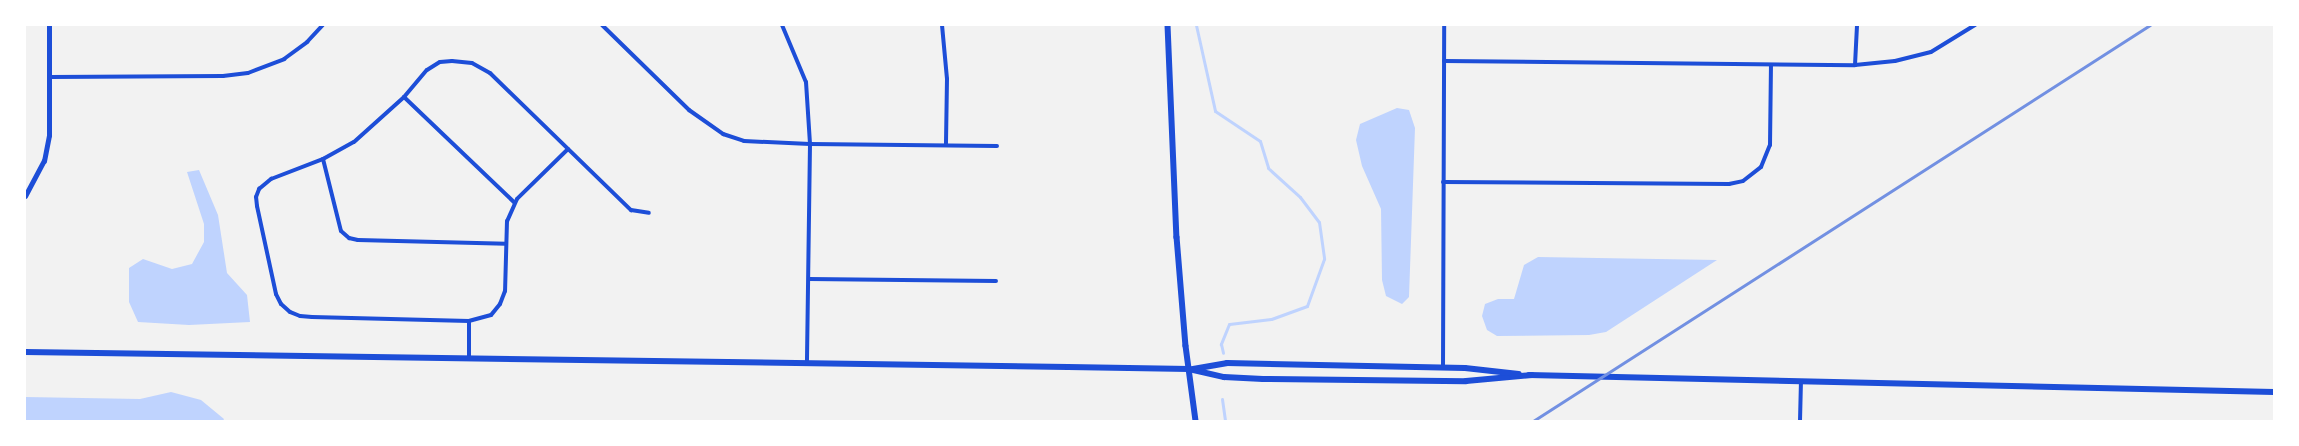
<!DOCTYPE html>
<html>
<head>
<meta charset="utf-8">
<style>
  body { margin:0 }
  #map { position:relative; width:2299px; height:446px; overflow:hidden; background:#f2f2f2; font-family:Rubik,sans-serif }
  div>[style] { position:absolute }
  .water>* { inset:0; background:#bfd3fe }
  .stream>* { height:3px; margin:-1.5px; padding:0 1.5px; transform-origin:1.5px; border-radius:1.5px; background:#bfd3fe }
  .minor>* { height:4px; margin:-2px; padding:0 2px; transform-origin:2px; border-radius:2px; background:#1d4ed8 }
  .tertiary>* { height:5px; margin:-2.5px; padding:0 2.5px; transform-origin:2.5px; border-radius:2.5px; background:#1d4ed8 }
  .secondary>* { height:5.5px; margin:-2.75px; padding:0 2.75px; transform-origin:2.75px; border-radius:2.75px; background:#1d4ed8 }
  .primary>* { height:6px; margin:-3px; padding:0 3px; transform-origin:3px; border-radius:3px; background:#1d4ed8 }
  .rail>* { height:3px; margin:-1.5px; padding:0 1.5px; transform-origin:1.5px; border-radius:1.5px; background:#7290e2 }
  span { translate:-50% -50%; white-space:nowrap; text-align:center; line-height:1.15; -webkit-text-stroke:5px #fff; paint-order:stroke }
  .frame { position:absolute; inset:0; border:26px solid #fff; pointer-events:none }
</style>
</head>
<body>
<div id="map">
  <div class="water">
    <div style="clip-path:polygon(1397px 108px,1409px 110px,1415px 128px,1409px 297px,1402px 304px,1386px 296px,1382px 280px,1381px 209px,1362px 166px,1356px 140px,1360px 124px)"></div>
    <div style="clip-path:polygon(199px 170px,218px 215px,227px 273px,247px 295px,250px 322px,189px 325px,138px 322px,129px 302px,129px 268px,143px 259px,172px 269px,192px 264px,204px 242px,204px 224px,187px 172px)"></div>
    <div style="clip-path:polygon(1538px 257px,1717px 260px,1606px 332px,1589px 335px,1497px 336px,1487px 330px,1482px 316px,1485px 304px,1498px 299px,1514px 299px,1524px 265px)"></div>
    <div style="clip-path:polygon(171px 392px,201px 400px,224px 419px,223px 421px,25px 421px,25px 397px,140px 399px)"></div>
  </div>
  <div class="stream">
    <div style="left:1196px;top:25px;width:88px;rotate:77.5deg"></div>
    <div style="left:1215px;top:111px;width:54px;rotate:33.7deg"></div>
    <div style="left:1260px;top:141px;width:28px;rotate:73deg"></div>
    <div style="left:1268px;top:168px;width:43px;rotate:42.2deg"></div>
    <div style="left:1300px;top:197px;width:31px;rotate:53deg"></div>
    <div style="left:1319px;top:222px;width:37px;rotate:82deg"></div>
    <div style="left:1324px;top:259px;width:50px;rotate:109.9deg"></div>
    <div style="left:1307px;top:306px;width:38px;rotate:160deg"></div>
    <div style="left:1271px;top:319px;width:42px;rotate:173.2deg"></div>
    <div style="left:1229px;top:324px;width:22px;rotate:112deg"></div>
    <div style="left:1221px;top:344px;width:9px;rotate:77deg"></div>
    <div style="left:1222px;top:399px;width:22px;rotate:82deg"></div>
  </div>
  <div class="minor">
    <div style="left:602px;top:25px;width:122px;rotate:44.3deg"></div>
    <div style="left:689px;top:110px;width:42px;rotate:35.2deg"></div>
    <div style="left:723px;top:134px;width:22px;rotate:18deg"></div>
    <div style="left:744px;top:141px;width:66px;rotate:2.6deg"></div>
    <div style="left:810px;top:144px;width:187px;rotate:0.6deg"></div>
    <div style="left:782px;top:25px;width:62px;rotate:67.2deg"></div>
    <div style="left:806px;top:82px;width:62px;rotate:86.3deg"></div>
    <div style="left:810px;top:144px;width:219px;rotate:90.8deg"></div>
    <div style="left:942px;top:25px;width:54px;rotate:84.7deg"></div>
    <div style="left:947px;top:79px;width:65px;rotate:90.9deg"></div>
    <div style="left:1444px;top:61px;width:411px;rotate:0.6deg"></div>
    <div style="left:1855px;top:65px;width:40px;rotate:-5.7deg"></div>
    <div style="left:1895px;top:61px;width:37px;rotate:-14deg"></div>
    <div style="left:1931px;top:52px;width:52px;rotate:-31.5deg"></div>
    <div style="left:1855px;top:65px;width:40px;rotate:-87.1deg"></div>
    <div style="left:50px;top:77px;width:173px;rotate:-0.3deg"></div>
    <div style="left:223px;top:76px;width:25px;rotate:-7deg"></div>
    <div style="left:248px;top:73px;width:39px;rotate:-21deg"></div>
    <div style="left:284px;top:59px;width:29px;rotate:-36deg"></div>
    <div style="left:307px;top:42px;width:23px;rotate:-47deg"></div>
    <div style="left:404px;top:97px;width:153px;rotate:43.7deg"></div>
    <div style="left:568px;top:149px;width:71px;rotate:135.6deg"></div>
    <div style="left:517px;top:199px;width:24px;rotate:114deg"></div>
    <div style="left:507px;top:221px;width:70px;rotate:91.6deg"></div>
    <div style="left:505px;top:291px;width:14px;rotate:111deg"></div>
    <div style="left:500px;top:304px;width:14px;rotate:129deg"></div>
    <div style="left:491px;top:315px;width:23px;rotate:165deg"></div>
    <div style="left:469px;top:321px;width:157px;rotate:-178.5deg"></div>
    <div style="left:312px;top:317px;width:12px;rotate:-175deg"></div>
    <div style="left:300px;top:316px;width:11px;rotate:-158deg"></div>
    <div style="left:290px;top:312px;width:12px;rotate:-138deg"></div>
    <div style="left:281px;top:304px;width:11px;rotate:-117deg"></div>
    <div style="left:276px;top:294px;width:90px;rotate:-102.2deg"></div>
    <div style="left:257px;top:206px;width:9px;rotate:-96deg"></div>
    <div style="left:256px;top:197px;width:9px;rotate:-69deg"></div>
    <div style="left:259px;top:189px;width:16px;rotate:-40deg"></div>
    <div style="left:271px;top:179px;width:56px;rotate:-21deg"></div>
    <div style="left:323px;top:159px;width:35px;rotate:-29deg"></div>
    <div style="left:354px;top:142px;width:67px;rotate:-42deg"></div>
    <div style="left:404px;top:97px;width:35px;rotate:-50deg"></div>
    <div style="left:427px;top:70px;width:15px;rotate:-32deg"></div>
    <div style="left:440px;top:62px;width:12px;rotate:-5deg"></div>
    <div style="left:452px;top:61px;width:20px;rotate:6deg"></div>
    <div style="left:472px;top:63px;width:21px;rotate:29deg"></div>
    <div style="left:490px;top:73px;width:197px;rotate:44.2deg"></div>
    <div style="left:631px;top:210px;width:18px;rotate:9deg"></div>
    <div style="left:323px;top:159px;width:74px;rotate:76deg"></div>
    <div style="left:341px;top:231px;width:11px;rotate:41deg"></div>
    <div style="left:349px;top:238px;width:9px;rotate:13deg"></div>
    <div style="left:358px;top:240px;width:148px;rotate:1.5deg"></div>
    <div style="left:1443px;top:182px;width:286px;rotate:0.4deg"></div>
    <div style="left:1729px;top:184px;width:14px;rotate:-12deg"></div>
    <div style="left:1743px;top:181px;width:23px;rotate:-38deg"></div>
    <div style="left:1761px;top:167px;width:24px;rotate:-68deg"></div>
    <div style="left:1770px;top:145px;width:79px;rotate:-89.3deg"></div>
    <div style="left:809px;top:279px;width:187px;rotate:0.6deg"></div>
    <div style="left:469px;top:321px;width:38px;rotate:90deg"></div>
    <div style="left:1443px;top:367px;width:342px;rotate:-89.8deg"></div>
    <div style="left:1800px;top:421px;width:40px;rotate:-88.6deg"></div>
  </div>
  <div class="tertiary">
    <div style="left:25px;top:196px;width:40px;rotate:-62deg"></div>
    <div style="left:44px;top:161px;width:26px;rotate:-79deg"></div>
    <div style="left:49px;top:135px;width:110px;rotate:-90deg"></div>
  </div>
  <div class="secondary">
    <div style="left:1168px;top:25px;width:212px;rotate:87.6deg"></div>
    <div style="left:1177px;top:237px;width:109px;rotate:85.3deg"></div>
    <div style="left:1186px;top:346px;width:76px;rotate:82.4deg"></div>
  </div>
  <div class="primary">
    <div style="left:25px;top:352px;width:1043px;rotate:0.82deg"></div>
    <div style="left:1068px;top:367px;width:121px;rotate:0.9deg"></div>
    <div style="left:1189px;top:369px;width:36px;rotate:13deg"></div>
    <div style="left:1224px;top:377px;width:39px;rotate:3deg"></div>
    <div style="left:1263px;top:379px;width:203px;rotate:0.6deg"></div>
    <div style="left:1466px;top:381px;width:66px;rotate:-5.2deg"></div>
    <div style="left:1193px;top:369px;width:35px;rotate:-10deg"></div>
    <div style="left:1227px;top:363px;width:238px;rotate:1.2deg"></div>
    <div style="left:1465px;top:368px;width:54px;rotate:6.3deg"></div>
    <div style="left:1529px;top:375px;width:745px;rotate:1.31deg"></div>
  </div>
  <div class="rail">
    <div style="left:1533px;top:421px;width:733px;rotate:-32.69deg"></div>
  </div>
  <div class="frame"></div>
</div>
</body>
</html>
